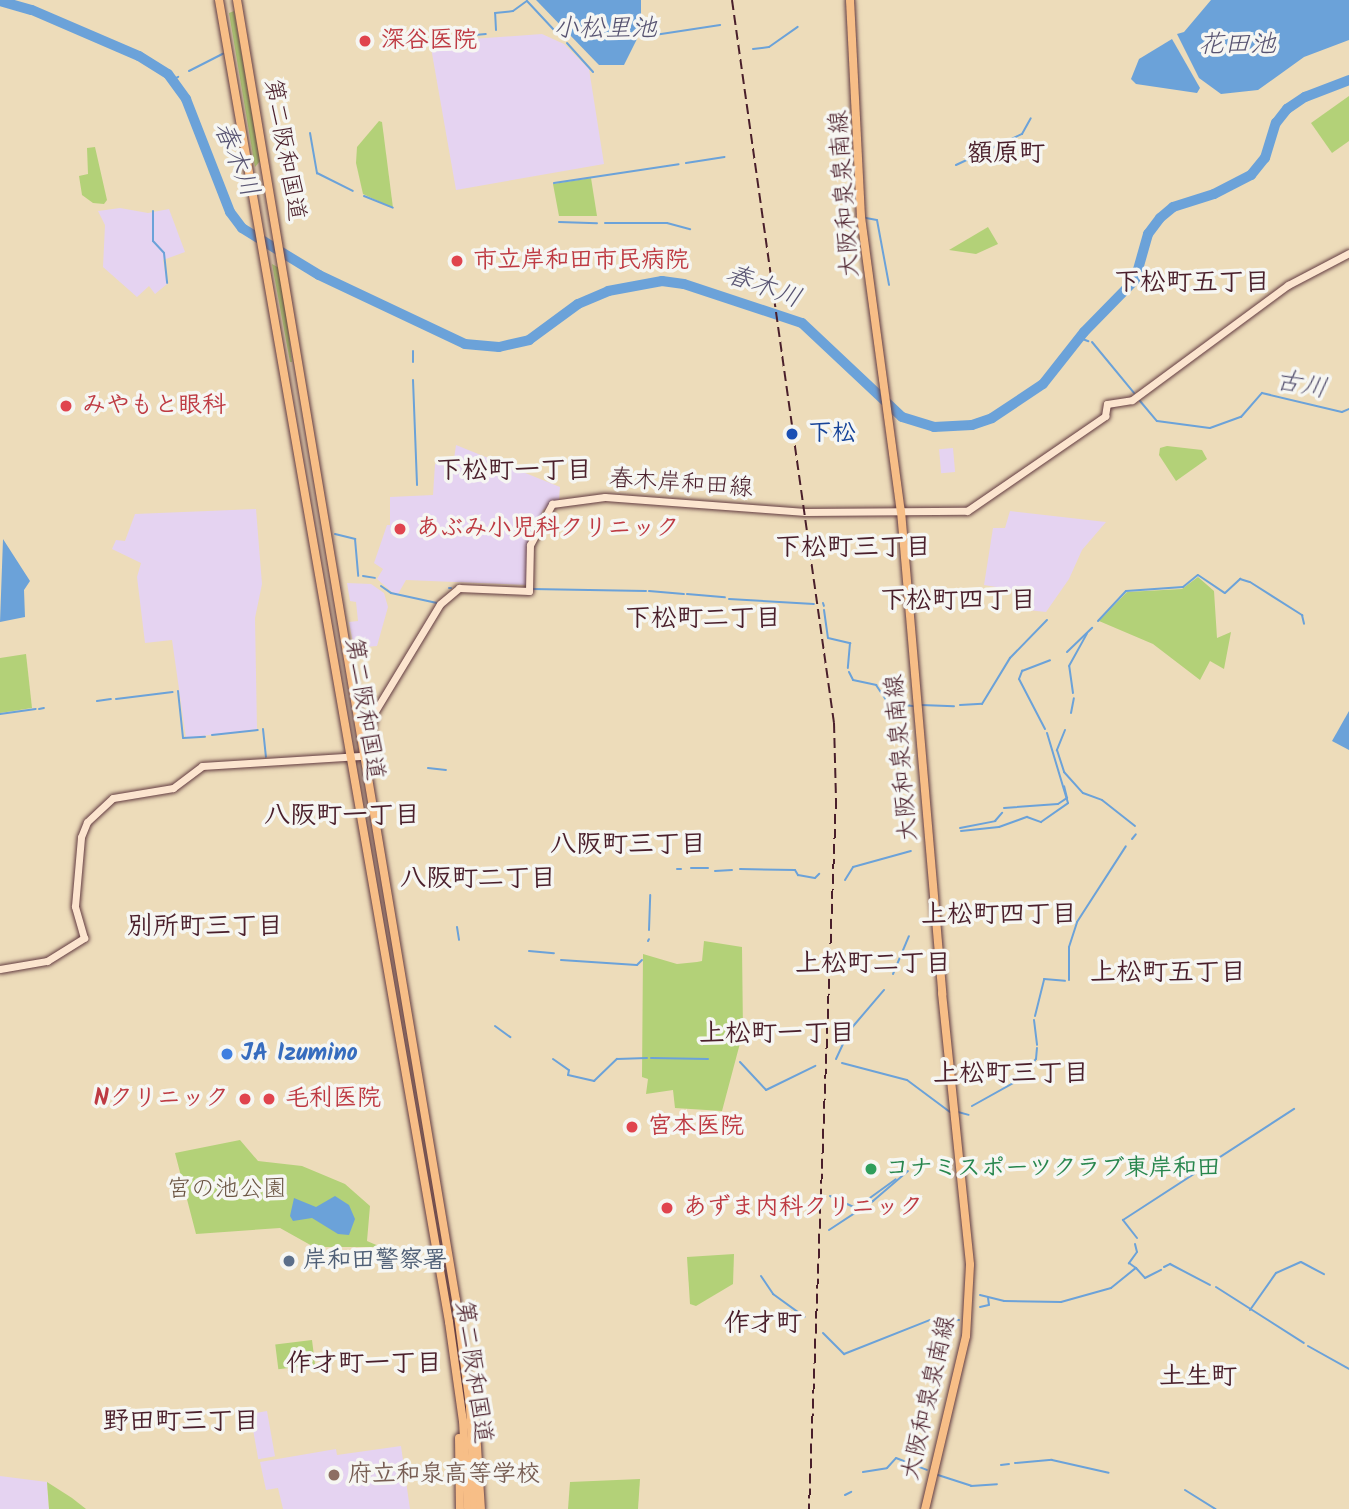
<!DOCTYPE html>
<html>
<head>
<meta charset="utf-8">
<style>
  body { margin:0 }
  #map { position:relative; width:1349px; height:1509px; overflow:hidden; background:#eddcba; font-family:Kalam,"Klee One",sans-serif }
  div>[style] { position:absolute }
  .built>* { inset:0; background:#e5d3f1; transform-origin:0 0 }
  .green>* { inset:0; background:#b3d178; transform-origin:0 0 }
  .water>* { inset:0; background:#6ba2d9 }
  .stream>* { height:2px; margin:-1px; padding:0 1px; transform-origin:1px; border-radius:1px; background:#6ba2d9 }
  .river>* { height:10px; margin:-5px; padding:0 5px; transform-origin:5px; border-radius:5px; background:#6ba2d9 }
  .roads { filter:drop-shadow(0 0 2px #623b40) drop-shadow(0 0 2px #623b40) }
  .secondary>* { height:7px; margin:-3.5px; padding:0 3.5px; transform-origin:3.5px; border-radius:3.5px; background:#fce5cf }
  .primary>* { height:8px; margin:-4px; padding:0 4px; transform-origin:4px; border-radius:4px; background:#f7be87 }
  .trunk>* { height:8px; margin:-4px; padding:0 4px; transform-origin:4px; border-radius:4px; background:#f7be87 }
  .rail>* { height:2px; margin-top:-1px; transform-origin:0; background:repeating-linear-gradient(90deg,#4a1f2b 0 10px,transparent 0 15px) }
  .dots>* { width:19px; height:19px; translate:-50% -50%; box-sizing:border-box; border:4px solid #f6f6f2; border-radius:50% }
  span { translate:-50% -50%; white-space:nowrap; text-align:center; line-height:1.15; -webkit-text-stroke:7px #f6f6f2; paint-order:stroke }
  .health-label { font-size:24px; color:#be3a42; font-weight:700 }
  .left { translate:0 -50%; text-align:left }
  .right { translate:-100% -50%; text-align:right }
  .street-label { font-size:24px; color:#4a1f2b }
  .transit-label { font-size:24px; color:#164399; font-weight:700 }
  .shop-label { font-size:24px; color:#366cbe; font-weight:700 }
  .leisure-label { font-size:24px; color:#27864d; font-weight:700 }
  .park-label { font-size:24px; color:#6a5442 }
  .service-label { font-size:24px; color:#4e5e75; font-weight:700 }
  .education-label { font-size:24px; color:#785e54; font-weight:700 }
  .water-label { font-size:26px; color:#575371; font-style:italic }
  .neighbourhood-label { font-size:26px; color:#4a1f2b; font-weight:700 }
</style>
</head>
<body>
<div id="map">
  <div class="built">
    <div style="clip-path:polygon(542px 34px,564px 44px,589px 69px,604px 164px,456px 190px,430px 42px)"></div>
    <div style="clip-path:polygon(120px 208px,148px 213px,169px 209px,185px 252px,163px 260px,167px 284px,155px 294px,149px 286px,137px 297px,103px 267px,105px 225px,98px 211px)"></div>
    <div style="clip-path:polygon(456px 445px,560px 487px,559px 500px,543px 510px,528px 543px,526px 585px,406px 580px,398px 594px,392px 592px,377px 579px,383px 569px,374px 563px,387px 525px,390px 525px,390px 497px,433px 495px,435px 464px,454px 459px)"></div>
    <div style="left:953px;top:448px;width:24px;height:14px;rotate:85deg"></div>
    <div style="clip-path:polygon(256px 509px,262px 584px,255px 618px,257px 729px,186px 738px,172px 640px,145px 643px,137px 577px,141px 563px,112px 549px,116px 540px,125px 541px,135px 514px)"></div>
    <div style="clip-path:polygon(1010px 511px,1106px 522px,1082px 550px,1069px 579px,1046px 612px,1028px 610px,1028px 592px,984px 585px,993px 528px,1005px 528px)"></div>
    <div style="clip-path:polygon(347px 583px,371px 584px,384px 593px,388px 607px,377px 646px,354px 648px,349px 622px,358px 621px,356px 602px,350px 601px)"></div>
    <div style="left:267px;top:1411px;width:46px;height:17px;rotate:80deg"></div>
    <div style="clip-path:polygon(401px 1446px,410px 1509px,283px 1509px,278px 1488px,266px 1490px,260px 1462px,336px 1449px,337px 1455px)"></div>
    <div style="clip-path:polygon(0 1476px,47px 1482px,49px 1509px,0 1509px)"></div>
  </div>
  <div class="green">
    <div style="clip-path:polygon(234px 11px,260px 161px,255px 167px,229px 13px)"></div>
    <div style="clip-path:polygon(1349px 96px,1349px 141px,1332px 153px,1311px 123px)"></div>
    <div style="clip-path:polygon(379px 121px,382px 122px,393px 208px,363px 194px,356px 163px,357px 147px)"></div>
    <div style="clip-path:polygon(95px 147px,107px 200px,104px 204px,93px 203px,82px 195px,79px 176px,88px 174px,87px 148px)"></div>
    <div style="clip-path:polygon(591px 178px,597px 216px,559px 216px,553px 184px)"></div>
    <div style="clip-path:polygon(988px 227px,998px 244px,976px 254px,949px 250px)"></div>
    <div style="clip-path:polygon(272px 264px,281px 269px,292px 362px,290px 362px)"></div>
    <div style="clip-path:polygon(1167px 446px,1202px 450px,1207px 459px,1176px 481px,1159px 455px,1160px 448px)"></div>
    <div style="clip-path:polygon(1198px 577px,1214px 591px,1217px 638px,1231px 632px,1224px 669px,1210px 661px,1200px 680px,1153px 644px,1099px 621px,1127px 592px,1182px 589px)"></div>
    <div style="clip-path:polygon(26px 654px,32px 708px,0 713px,0 658px)"></div>
    <div style="clip-path:polygon(704px 941px,742px 947px,743px 1032px,722px 1111px,675px 1108px,673px 1090px,646px 1094px,648px 1079px,642px 1077px,643px 954px,677px 964px,697px 962px,702px 961px)"></div>
    <div style="clip-path:polygon(240px 1140px,258px 1161px,302px 1166px,345px 1184px,370px 1206px,367px 1241px,381px 1247px,314px 1247px,280px 1228px,196px 1234px,175px 1153px)"></div>
    <div style="clip-path:polygon(734px 1254px,733px 1284px,696px 1306px,690px 1304px,687px 1257px)"></div>
    <div style="left:312px;top:1340px;width:25px;height:37px;rotate:83deg"></div>
    <div style="clip-path:polygon(640px 1479px,638px 1509px,568px 1509px,570px 1482px)"></div>
    <div style="clip-path:polygon(47px 1482px,72px 1498px,86px 1509px,49px 1509px)"></div>
  </div>
  <div class="water">
    <div style="clip-path:polygon(536px 0,641px 0,641px 31px,624px 65px,599px 65px)"></div>
    <div style="clip-path:polygon(1211px 0,1349px 0,1349px 40px,1304px 57px,1258px 90px,1221px 94px,1199px 78px,1177px 34px,1184px 32px)"></div>
    <div style="clip-path:polygon(1172px 39px,1200px 88px,1197px 93px,1136px 84px,1131px 79px,1139px 59px)"></div>
    <div style="clip-path:polygon(3px 539px,30px 581px,24px 590px,25px 617px,0 622px)"></div>
    <div style="clip-path:polygon(1349px 711px,1349px 750px,1332px 741px)"></div>
    <div style="clip-path:polygon(335px 1196px,349px 1205px,355px 1219px,349px 1235px,338px 1234px,312px 1218px,293px 1221px,290px 1216px,294px 1198px,316px 1207px)"></div>
  </div>
  <div class="stream">
    <div style="left:496px;top:30px;width:17px;rotate:-93deg"></div>
    <div style="left:495px;top:13px;width:18px;rotate:-6deg"></div>
    <div style="left:513px;top:11px;width:17px;rotate:-36deg"></div>
    <div style="left:527px;top:1px;width:40px;rotate:47deg"></div>
    <div style="left:648px;top:36px;width:73px;rotate:-8.7deg"></div>
    <div style="left:432px;top:39px;width:54px;rotate:-5.3deg"></div>
    <div style="left:567px;top:43px;width:39px;rotate:48deg"></div>
    <div style="left:753px;top:49px;width:16px;rotate:-7deg"></div>
    <div style="left:769px;top:47px;width:35px;rotate:-35deg"></div>
    <div style="left:189px;top:71px;width:38px;rotate:-27deg"></div>
    <div style="left:172px;top:80px;width:7px;rotate:-27deg"></div>
    <div style="left:310px;top:133px;width:41px;rotate:80.1deg"></div>
    <div style="left:317px;top:173px;width:40px;rotate:26.6deg"></div>
    <div style="left:686px;top:163px;width:39px;rotate:-9deg"></div>
    <div style="left:956px;top:165px;width:73px;rotate:-25.2deg"></div>
    <div style="left:1022px;top:134px;width:18px;rotate:-61deg"></div>
    <div style="left:554px;top:183px;width:126px;rotate:-8.6deg"></div>
    <div style="left:364px;top:196px;width:31px;rotate:22deg"></div>
    <div style="left:153px;top:211px;width:30px;rotate:90deg"></div>
    <div style="left:153px;top:241px;width:16px;rotate:47deg"></div>
    <div style="left:164px;top:253px;width:30px;rotate:84deg"></div>
    <div style="left:866px;top:218px;width:11px;rotate:10deg"></div>
    <div style="left:877px;top:220px;width:66px;rotate:79.5deg"></div>
    <div style="left:559px;top:222px;width:38px;rotate:2deg"></div>
    <div style="left:605px;top:223px;width:62px"></div>
    <div style="left:667px;top:223px;width:24px;rotate:15deg"></div>
    <div style="left:1080px;top:338px;width:9px;rotate:21deg"></div>
    <div style="left:1092px;top:342px;width:66px;rotate:50.5deg"></div>
    <div style="left:413px;top:351px;width:11px;rotate:90deg"></div>
    <div style="left:413px;top:380px;width:105px;rotate:87.8deg"></div>
    <div style="left:1140px;top:401px;width:26px;rotate:50deg"></div>
    <div style="left:1157px;top:421px;width:53px;rotate:7.5deg"></div>
    <div style="left:1210px;top:428px;width:33px;rotate:-20deg"></div>
    <div style="left:1241px;top:417px;width:32px;rotate:-49deg"></div>
    <div style="left:1262px;top:393px;width:82px;rotate:13.4deg"></div>
    <div style="left:1342px;top:412px;width:8px;rotate:-23deg"></div>
    <div style="left:335px;top:534px;width:21px;rotate:14deg"></div>
    <div style="left:355px;top:539px;width:37px;rotate:85deg"></div>
    <div style="left:363px;top:576px;width:12px;rotate:9deg"></div>
    <div style="left:381px;top:586px;width:12px;rotate:35deg"></div>
    <div style="left:391px;top:593px;width:47px;rotate:12.3deg"></div>
    <div style="left:449px;top:588px;width:2px"></div>
    <div style="left:532px;top:589px;width:114px;rotate:1deg"></div>
    <div style="left:649px;top:591px;width:35px;rotate:5deg"></div>
    <div style="left:687px;top:594px;width:38px;rotate:5deg"></div>
    <div style="left:729px;top:599px;width:85px;rotate:3.4deg"></div>
    <div style="left:823px;top:603px;width:3px;rotate:72deg"></div>
    <div style="left:824px;top:610px;width:28px;rotate:82deg"></div>
    <div style="left:828px;top:638px;width:23px;rotate:13deg"></div>
    <div style="left:850px;top:643px;width:25px;rotate:95deg"></div>
    <div style="left:1098px;top:621px;width:41px;rotate:-47deg"></div>
    <div style="left:1126px;top:591px;width:57px;rotate:-4deg"></div>
    <div style="left:1183px;top:587px;width:19px;rotate:-39deg"></div>
    <div style="left:1198px;top:575px;width:32px;rotate:34deg"></div>
    <div style="left:1225px;top:593px;width:21px;rotate:-43deg"></div>
    <div style="left:1240px;top:579px;width:10px;rotate:17deg"></div>
    <div style="left:1250px;top:582px;width:62px;rotate:32.4deg"></div>
    <div style="left:1302px;top:615px;width:9px;rotate:77deg"></div>
    <div style="left:1067px;top:652px;width:35px;rotate:-44deg"></div>
    <div style="left:849px;top:672px;width:9px;rotate:63deg"></div>
    <div style="left:853px;top:680px;width:24px;rotate:12deg"></div>
    <div style="left:876px;top:685px;width:22px;rotate:56deg"></div>
    <div style="left:888px;top:703px;width:25px;rotate:7deg"></div>
    <div style="left:178px;top:691px;width:47px;rotate:83.9deg"></div>
    <div style="left:183px;top:738px;width:22px;rotate:-3deg"></div>
    <div style="left:1073px;top:693px;width:27px;rotate:-98deg"></div>
    <div style="left:1069px;top:666px;width:37px;rotate:-61deg"></div>
    <div style="left:116px;top:699px;width:57px;rotate:-7deg"></div>
    <div style="left:97px;top:701px;width:14px;rotate:-8deg"></div>
    <div style="left:921px;top:705px;width:33px;rotate:2deg"></div>
    <div style="left:960px;top:705px;width:22px;rotate:-3deg"></div>
    <div style="left:982px;top:704px;width:54px;rotate:-58.7deg"></div>
    <div style="left:1010px;top:658px;width:53px;rotate:-45.8deg"></div>
    <div style="left:39px;top:709px;width:5px;rotate:-11deg"></div>
    <div style="left:1071px;top:713px;width:15px;rotate:-79deg"></div>
    <div style="left:0;top:714px;width:36px;rotate:-8deg"></div>
    <div style="left:263px;top:729px;width:28px;rotate:84deg"></div>
    <div style="left:1045px;top:729px;width:56px;rotate:-117.5deg"></div>
    <div style="left:1019px;top:679px;width:9px;rotate:-69deg"></div>
    <div style="left:1022px;top:671px;width:30px;rotate:-21deg"></div>
    <div style="left:1065px;top:730px;width:22px;rotate:112deg"></div>
    <div style="left:1057px;top:750px;width:23px;rotate:72deg"></div>
    <div style="left:1064px;top:772px;width:28px;rotate:48deg"></div>
    <div style="left:1083px;top:793px;width:20px;rotate:20deg"></div>
    <div style="left:1102px;top:800px;width:42px;rotate:38.2deg"></div>
    <div style="left:212px;top:735px;width:46px;rotate:-6.2deg"></div>
    <div style="left:428px;top:768px;width:18px;rotate:6deg"></div>
    <div style="left:1004px;top:808px;width:54px;rotate:-4.2deg"></div>
    <div style="left:1058px;top:804px;width:11px;rotate:-34deg"></div>
    <div style="left:1067px;top:798px;width:12px;rotate:-104deg"></div>
    <div style="left:960px;top:828px;width:36px;rotate:-11deg"></div>
    <div style="left:995px;top:821px;width:11px;rotate:-49deg"></div>
    <div style="left:961px;top:831px;width:38px;rotate:-6deg"></div>
    <div style="left:999px;top:827px;width:30px;rotate:-20deg"></div>
    <div style="left:1027px;top:817px;width:15px;rotate:20deg"></div>
    <div style="left:1041px;top:822px;width:33px;rotate:-35deg"></div>
    <div style="left:1068px;top:803px;width:73px;rotate:-106.7deg"></div>
    <div style="left:1132px;top:839px;width:6px;rotate:-51deg"></div>
    <div style="left:691px;top:868px;width:17px"></div>
    <div style="left:677px;top:869px;width:4px"></div>
    <div style="left:740px;top:869px;width:55px;rotate:1deg"></div>
    <div style="left:795px;top:870px;width:6px;rotate:59deg"></div>
    <div style="left:798px;top:875px;width:17px;rotate:10deg"></div>
    <div style="left:815px;top:878px;width:6px;rotate:-45deg"></div>
    <div style="left:715px;top:871px;width:17px;rotate:-3deg"></div>
    <div style="left:845px;top:880px;width:15px;rotate:-58deg"></div>
    <div style="left:853px;top:867px;width:60px;rotate:-15.4deg"></div>
    <div style="left:457px;top:927px;width:13px;rotate:81deg"></div>
    <div style="left:649px;top:930px;width:35px;rotate:-88deg"></div>
    <div style="left:648px;top:941px;width:2px;rotate:-63deg"></div>
    <div style="left:529px;top:951px;width:25px;rotate:5deg"></div>
    <div style="left:561px;top:960px;width:76px;rotate:3.8deg"></div>
    <div style="left:637px;top:965px;width:7px;rotate:-45deg"></div>
    <div style="left:893px;top:974px;width:41px;rotate:-67.2deg"></div>
    <div style="left:1069px;top:980px;width:33px;rotate:-90deg"></div>
    <div style="left:1069px;top:947px;width:26px;rotate:-72deg"></div>
    <div style="left:1077px;top:922px;width:90px;rotate:-57.2deg"></div>
    <div style="left:1035px;top:1016px;width:38px;rotate:-76deg"></div>
    <div style="left:1044px;top:979px;width:21px;rotate:5deg"></div>
    <div style="left:1034px;top:1020px;width:25px;rotate:83deg"></div>
    <div style="left:495px;top:1026px;width:19px;rotate:36deg"></div>
    <div style="left:651px;top:1058px;width:57px;rotate:1deg"></div>
    <div style="left:553px;top:1059px;width:19px;rotate:35deg"></div>
    <div style="left:569px;top:1070px;width:5px;rotate:101deg"></div>
    <div style="left:568px;top:1075px;width:27px;rotate:13deg"></div>
    <div style="left:594px;top:1081px;width:32px;rotate:-44deg"></div>
    <div style="left:617px;top:1059px;width:30px;rotate:-2deg"></div>
    <div style="left:836px;top:1059px;width:31px;rotate:-65deg"></div>
    <div style="left:849px;top:1031px;width:54px;rotate:-49.5deg"></div>
    <div style="left:740px;top:1062px;width:38px;rotate:47deg"></div>
    <div style="left:766px;top:1090px;width:55px;rotate:-26.1deg"></div>
    <div style="left:842px;top:1063px;width:67px;rotate:14.7deg"></div>
    <div style="left:907px;top:1080px;width:54px;rotate:36.7deg"></div>
    <div style="left:972px;top:1106px;width:57px;rotate:-29.2deg"></div>
    <div style="left:1022px;top:1078px;width:24px;rotate:-54deg"></div>
    <div style="left:1036px;top:1059px;width:11px;rotate:-85deg"></div>
    <div style="left:958px;top:1112px;width:11px;rotate:15deg"></div>
    <div style="left:830px;top:1196px;width:29px;rotate:25deg"></div>
    <div style="left:856px;top:1208px;width:49px;rotate:-35.9deg"></div>
    <div style="left:829px;top:1230px;width:53px;rotate:-33.4deg"></div>
    <div style="left:873px;top:1201px;width:46px;rotate:-40.6deg"></div>
    <div style="left:1137px;top:1238px;width:23px;rotate:-128deg"></div>
    <div style="left:1123px;top:1220px;width:204px;rotate:-33deg"></div>
    <div style="left:1135px;top:1244px;width:8px;rotate:76deg"></div>
    <div style="left:1137px;top:1252px;width:14px;rotate:126deg"></div>
    <div style="left:1129px;top:1263px;width:9px;rotate:36deg"></div>
    <div style="left:1164px;top:1267px;width:7px;rotate:-27deg"></div>
    <div style="left:1170px;top:1264px;width:45px;rotate:27.7deg"></div>
    <div style="left:761px;top:1276px;width:22px;rotate:56deg"></div>
    <div style="left:773px;top:1294px;width:39px;rotate:36deg"></div>
    <div style="left:1216px;top:1287px;width:104px;rotate:32.5deg"></div>
    <div style="left:980px;top:1295px;width:25px;rotate:14deg"></div>
    <div style="left:1004px;top:1301px;width:57px;rotate:1deg"></div>
    <div style="left:1061px;top:1302px;width:52px;rotate:-15.6deg"></div>
    <div style="left:1111px;top:1288px;width:32px;rotate:-39deg"></div>
    <div style="left:1136px;top:1268px;width:13px;rotate:48deg"></div>
    <div style="left:1145px;top:1278px;width:18px;rotate:-27deg"></div>
    <div style="left:980px;top:1307px;width:9px;rotate:-13deg"></div>
    <div style="left:989px;top:1305px;width:7px;rotate:-98deg"></div>
    <div style="left:1250px;top:1310px;width:45px;rotate:-54.9deg"></div>
    <div style="left:1276px;top:1273px;width:27px;rotate:-24deg"></div>
    <div style="left:1301px;top:1262px;width:26px;rotate:28deg"></div>
    <div style="left:823px;top:1333px;width:30px;rotate:45deg"></div>
    <div style="left:844px;top:1354px;width:92px;rotate:-21.6deg"></div>
    <div style="left:930px;top:1320px;width:29px"></div>
    <div style="left:1308px;top:1346px;width:47px;rotate:29.3deg"></div>
    <div style="left:1015px;top:1463px;width:37px;rotate:-5deg"></div>
    <div style="left:1052px;top:1460px;width:58px;rotate:12.8deg"></div>
    <div style="left:1001px;top:1465px;width:8px;rotate:-7deg"></div>
    <div style="left:863px;top:1472px;width:24px;rotate:-9deg"></div>
    <div style="left:887px;top:1468px;width:13px;rotate:-48deg"></div>
    <div style="left:896px;top:1458px;width:33px;rotate:21deg"></div>
    <div style="left:938px;top:1475px;width:35px;rotate:18deg"></div>
    <div style="left:971px;top:1486px;width:26px;rotate:-4deg"></div>
    <div style="left:1185px;top:1490px;width:36px;rotate:32deg"></div>
    <div style="left:845px;top:1495px;width:7px;rotate:-27deg"></div>
  </div>
  <div class="river">
    <div style="left:0;top:1px;width:33px;rotate:16deg"></div>
    <div style="left:32px;top:10px;width:116px;rotate:23.3deg"></div>
    <div style="left:139px;top:56px;width:34px;rotate:32deg"></div>
    <div style="left:168px;top:74px;width:31px;rotate:54deg"></div>
    <div style="left:186px;top:99px;width:121px;rotate:68.7deg"></div>
    <div style="left:230px;top:212px;width:20px;rotate:53deg"></div>
    <div style="left:242px;top:228px;width:90px;rotate:31.4deg"></div>
    <div style="left:319px;top:275px;width:161px;rotate:25.3deg"></div>
    <div style="left:465px;top:344px;width:34px;rotate:5deg"></div>
    <div style="left:499px;top:347px;width:31px;rotate:-13deg"></div>
    <div style="left:529px;top:340px;width:61px;rotate:-36.3deg"></div>
    <div style="left:578px;top:304px;width:33px;rotate:-23deg"></div>
    <div style="left:608px;top:291px;width:55px;rotate:-10.5deg"></div>
    <div style="left:662px;top:281px;width:22px;rotate:8deg"></div>
    <div style="left:684px;top:284px;width:124px;rotate:18.3deg"></div>
    <div style="left:802px;top:323px;width:137px;rotate:43.2deg"></div>
    <div style="left:902px;top:417px;width:34px;rotate:17deg"></div>
    <div style="left:934px;top:427px;width:38px;rotate:-3deg"></div>
    <div style="left:972px;top:425px;width:21px;rotate:-19deg"></div>
    <div style="left:992px;top:418px;width:61px;rotate:-33.7deg"></div>
    <div style="left:1043px;top:384px;width:66px;rotate:-51.7deg"></div>
    <div style="left:1084px;top:332px;width:73px;rotate:-45.6deg"></div>
    <div style="left:1135px;top:280px;width:48px;rotate:-74.2deg"></div>
    <div style="left:1148px;top:234px;width:20px;rotate:-53deg"></div>
    <div style="left:1160px;top:218px;width:17px;rotate:-40deg"></div>
    <div style="left:1173px;top:207px;width:43px;rotate:-17.6deg"></div>
    <div style="left:1214px;top:194px;width:42px;rotate:-27.2deg"></div>
    <div style="left:1251px;top:175px;width:22px;rotate:-51deg"></div>
    <div style="left:1265px;top:158px;width:37px;rotate:-73deg"></div>
    <div style="left:1276px;top:123px;width:18px;rotate:-52deg"></div>
    <div style="left:1287px;top:109px;width:22px;rotate:-34deg"></div>
    <div style="left:1305px;top:97px;width:47px;rotate:-21.1deg"></div>
  </div>
  <div class="roads">
    <div class="secondary">
      <div style="left:0;top:969px;width:48px;rotate:-9.7deg"></div>
      <div style="left:47px;top:961px;width:44px;rotate:-31.9deg"></div>
      <div style="left:84px;top:938px;width:33px;rotate:-106deg"></div>
      <div style="left:75px;top:906px;width:69px;rotate:-85deg"></div>
      <div style="left:81px;top:837px;width:16px;rotate:-68deg"></div>
      <div style="left:87px;top:822px;width:35px;rotate:-43deg"></div>
      <div style="left:113px;top:798px;width:61px;rotate:-9.5deg"></div>
      <div style="left:173px;top:788px;width:36px;rotate:-37deg"></div>
      <div style="left:202px;top:766px;width:174px;rotate:-3.6deg"></div>
      <div style="left:376px;top:755px;width:25px;rotate:-101deg"></div>
      <div style="left:371px;top:730px;width:17px;rotate:-80deg"></div>
      <div style="left:374px;top:713px;width:127px;rotate:-58.8deg"></div>
      <div style="left:440px;top:604px;width:25px;rotate:-40deg"></div>
      <div style="left:459px;top:588px;width:70px;rotate:2.5deg"></div>
      <div style="left:529px;top:591px;width:46px;rotate:-88.8deg"></div>
      <div style="left:530px;top:545px;width:47px;rotate:-61.8deg"></div>
      <div style="left:552px;top:504px;width:53px;rotate:-7.5deg"></div>
      <div style="left:605px;top:497px;width:201px;rotate:4.3deg"></div>
      <div style="left:805px;top:512px;width:162px;rotate:-0.4deg"></div>
      <div style="left:967px;top:511px;width:168px;rotate:-34.5deg"></div>
      <div style="left:1105px;top:416px;width:12px;rotate:-81deg"></div>
      <div style="left:1107px;top:404px;width:25px;rotate:-9deg"></div>
      <div style="left:1132px;top:400px;width:194px;rotate:-36.4deg"></div>
      <div style="left:1288px;top:285px;width:69px;rotate:-27.7deg"></div>
    </div>
    <div class="primary">
      <div style="left:850px;top:0;width:217px;rotate:87.1deg"></div>
      <div style="left:861px;top:217px;width:297px;rotate:82.3deg"></div>
      <div style="left:901px;top:511px;width:484px;rotate:85.1deg"></div>
      <div style="left:942px;top:993px;width:273px;rotate:84.1deg"></div>
      <div style="left:970px;top:1265px;width:71px;rotate:93.2deg"></div>
      <div style="left:966px;top:1336px;width:178px;rotate:103.3deg"></div>
    </div>
    <div class="trunk">
      <div style="left:219px;top:0;width:1342px;rotate:80.13deg"></div>
      <div style="left:449px;top:1322px;width:100px;rotate:82deg"></div>
      <div style="left:463px;top:1421px;width:88px;rotate:86.7deg"></div>
      <div style="left:237px;top:0;width:1318px;rotate:80.44deg"></div>
      <div style="left:456px;top:1300px;width:108px;rotate:82.5deg"></div>
      <div style="left:470px;top:1407px;width:102px;rotate:87.2deg"></div>
      <div style="left:474px;top:1399px;width:110px;rotate:86.4deg"></div>
      <div style="left:459px;top:1438px;width:71px;rotate:89.2deg"></div>
    </div>
  </div>
  <div class="rail">
    <div style="left:732px;top:0;width:730px;rotate:81.97deg"></div>
    <div style="left:834px;top:723px;width:76px;rotate:88.5deg"></div>
    <div style="left:836px;top:799px;width:711px;rotate:92.18deg"></div>
  </div>
  <div class="dots">
    <div style="left:365px;top:41px;background:#e0444e"></div>
    <div style="left:457px;top:261px;background:#e0444e"></div>
    <div style="left:66px;top:406px;background:#e0444e"></div>
    <div style="left:792px;top:434px;background:#1a4fb4"></div>
    <div style="left:400px;top:529px;background:#e0444e"></div>
    <div style="left:227px;top:1054px;background:#3f7fe0"></div>
    <div style="left:245px;top:1099px;background:#e0444e"></div>
    <div style="left:269px;top:1099px;background:#e0444e"></div>
    <div style="left:632px;top:1127px;background:#e0444e"></div>
    <div style="left:871px;top:1169px;background:#2e9e5b"></div>
    <div style="left:667px;top:1208px;background:#e0444e"></div>
    <div style="left:289px;top:1261px;background:#5c6f8a"></div>
    <div style="left:334px;top:1475px;background:#8d6e63"></div>
  </div>
  <div class="health-label">
    <span class="left" style="left:381px;top:41px">深谷医院</span>
    <span class="left" style="left:473px;top:261px">市立岸和田市民病院</span>
    <span class="left" style="left:82px;top:406px">みやもと眼科</span>
    <span class="left" style="left:416px;top:529px">あぶみ小児科クリニック</span>
    <span class="right" style="left:229px;top:1099px">Nクリニック</span>
    <span class="left" style="left:285px;top:1099px">毛利医院</span>
    <span class="left" style="left:648px;top:1127px">宮本医院</span>
    <span class="left" style="left:683px;top:1208px">あずま内科クリニック</span>
  </div>
  <div class="street-label">
    <span style="left:284px;top:150px;rotate:80deg">第二阪和国道</span>
    <span style="left:845px;top:194px;rotate:-94deg">大阪和泉泉南線</span>
    <span style="left:681px;top:484px;rotate:4deg">春木岸和田線</span>
    <span style="left:364px;top:709px;rotate:81deg">第二阪和国道</span>
    <span style="left:902px;top:758px;rotate:-95deg">大阪和泉泉南線</span>
    <span style="left:473px;top:1372px;rotate:82deg">第二阪和国道</span>
    <span style="left:929px;top:1398px;rotate:-77deg">大阪和泉泉南線</span>
  </div>
  <div class="transit-label">
    <span class="left" style="left:808px;top:434px">下松</span>
  </div>
  <div class="shop-label">
    <span class="left" style="left:241px;top:1054px">JA Izumino</span>
  </div>
  <div class="leisure-label">
    <span class="left" style="left:885px;top:1169px">コナミスポーツクラブ東岸和田</span>
  </div>
  <div class="park-label">
    <span style="left:227px;top:1190px">宮の池公園</span>
  </div>
  <div class="service-label">
    <span class="left" style="left:303px;top:1261px">岸和田警察署</span>
  </div>
  <div class="education-label">
    <span class="left" style="left:348px;top:1475px">府立和泉高等学校</span>
  </div>
  <div class="water-label">
    <span style="left:605px;top:30px">小松里池</span>
    <span style="left:1237px;top:46px">花田池</span>
    <span style="left:235px;top:160px;rotate:68deg">春木川</span>
    <span style="left:763px;top:288px;rotate:20deg">春木川</span>
    <span style="left:1301px;top:386px;rotate:11deg">古川</span>
  </div>
  <div class="neighbourhood-label">
    <span style="left:1006px;top:155px">額原町</span>
    <span style="left:1192px;top:284px">下松町五丁目</span>
    <span style="left:514px;top:472px">下松町一丁目</span>
    <span style="left:853px;top:549px">下松町三丁目</span>
    <span style="left:958px;top:602px">下松町四丁目</span>
    <span style="left:703px;top:620px">下松町二丁目</span>
    <span style="left:342px;top:817px">八阪町一丁目</span>
    <span style="left:628px;top:846px">八阪町三丁目</span>
    <span style="left:478px;top:880px">八阪町二丁目</span>
    <span style="left:999px;top:916px">上松町四丁目</span>
    <span style="left:205px;top:928px">別所町三丁目</span>
    <span style="left:873px;top:965px">上松町二丁目</span>
    <span style="left:1168px;top:974px">上松町五丁目</span>
    <span style="left:777px;top:1035px">上松町一丁目</span>
    <span style="left:1011px;top:1075px">上松町三丁目</span>
    <span style="left:763px;top:1325px">作才町</span>
    <span style="left:364px;top:1365px">作才町一丁目</span>
    <span style="left:1198px;top:1378px">土生町</span>
    <span style="left:181px;top:1423px">野田町三丁目</span>
  </div>
</div>
</body>
</html>
